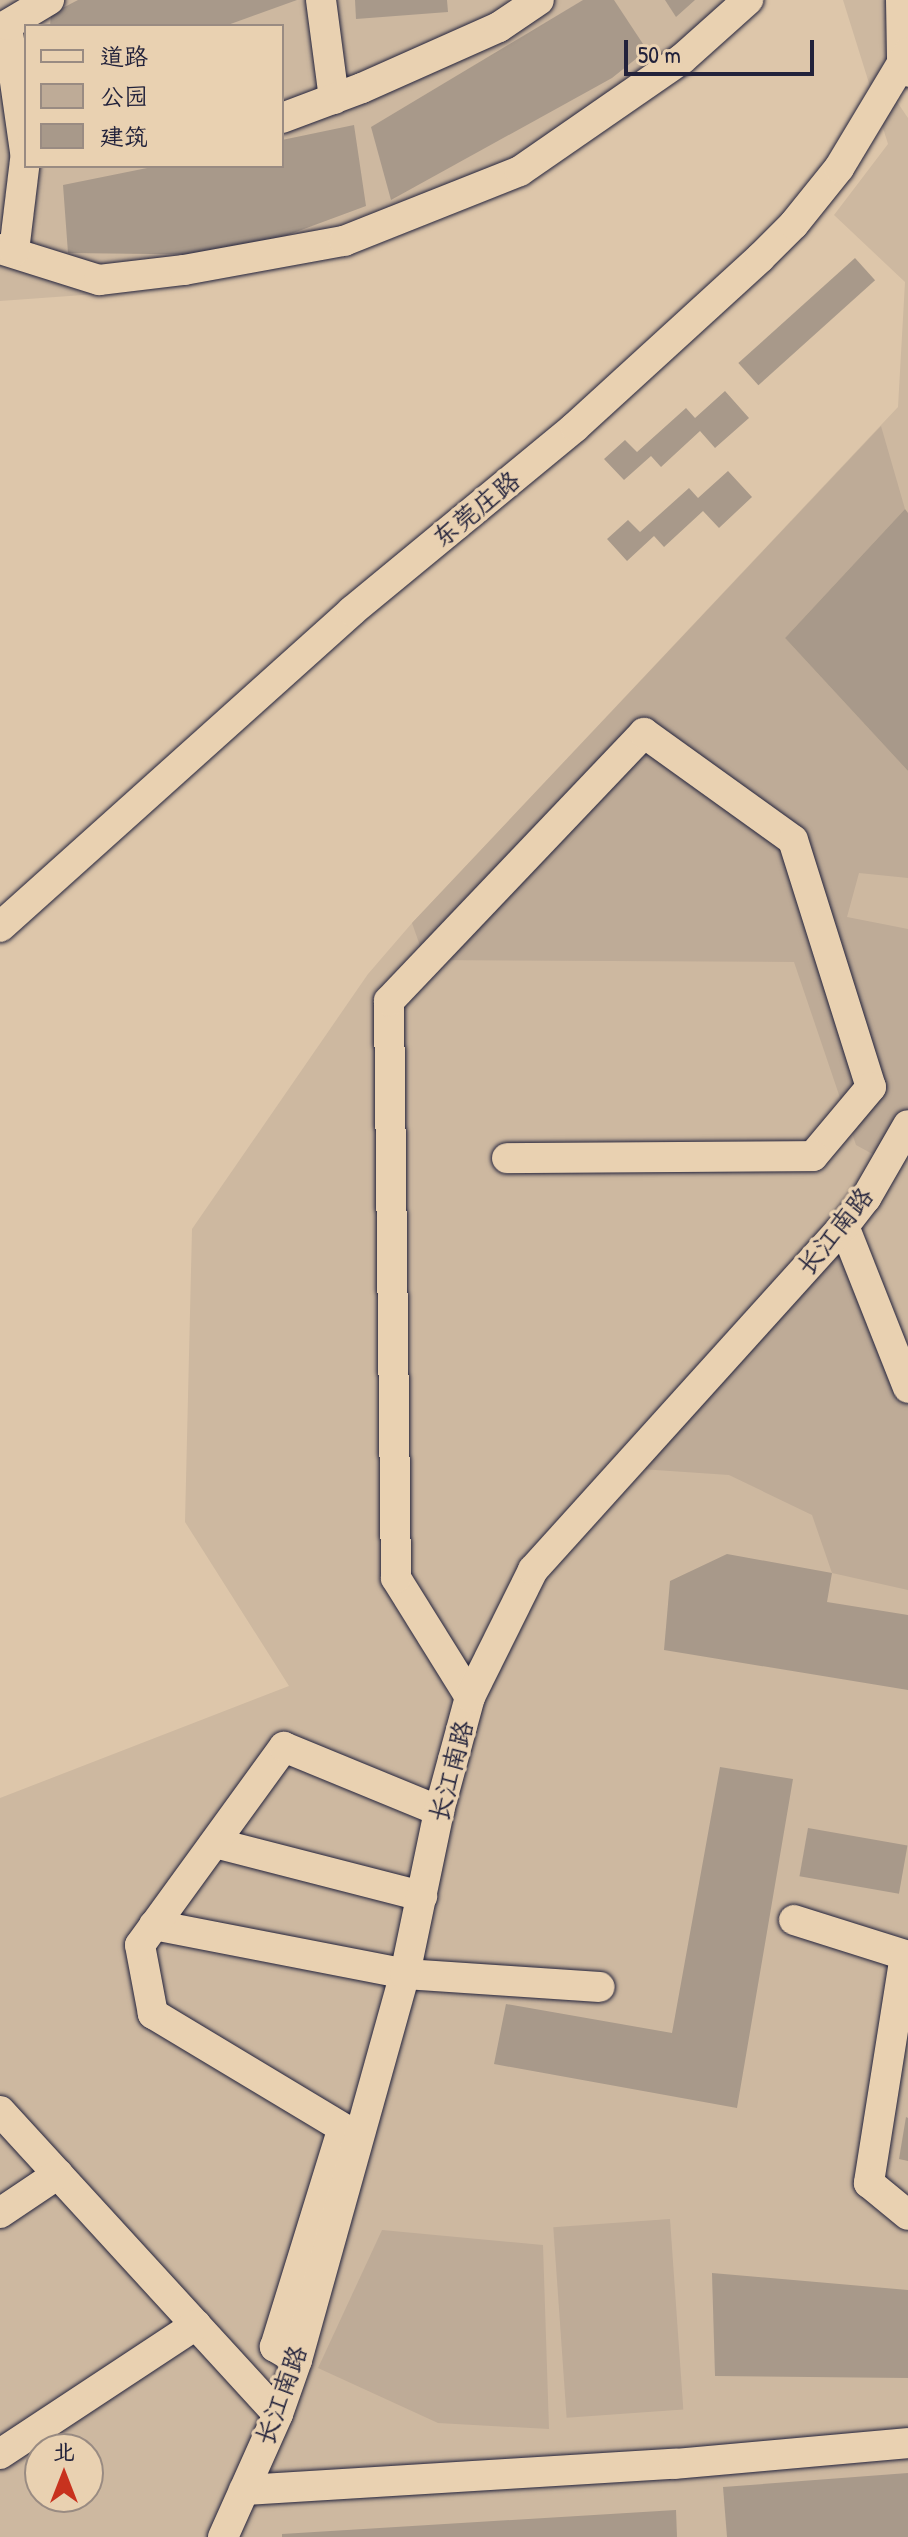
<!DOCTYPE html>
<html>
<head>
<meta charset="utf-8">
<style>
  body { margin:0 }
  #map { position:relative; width:908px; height:2537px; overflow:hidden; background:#ddc6aa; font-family:"Patrick Hand","LXGW WenKai TC",sans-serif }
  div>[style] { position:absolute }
  .built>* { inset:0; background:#cdb8a0 }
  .green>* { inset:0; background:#beab97; transform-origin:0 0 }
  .building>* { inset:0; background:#a8998a; transform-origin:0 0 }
  .roads { filter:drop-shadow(0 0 2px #22223b) drop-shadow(0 0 2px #22223b) }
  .minor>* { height:30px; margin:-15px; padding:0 15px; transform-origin:15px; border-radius:15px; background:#e9d1b1 }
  span { translate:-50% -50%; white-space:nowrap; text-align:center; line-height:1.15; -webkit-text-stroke:7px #e9d1b1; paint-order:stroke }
  .street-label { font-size:26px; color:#22223b }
  .legend { position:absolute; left:24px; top:24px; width:260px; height:144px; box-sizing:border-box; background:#e9d1b1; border:2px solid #998b82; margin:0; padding:10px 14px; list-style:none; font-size:24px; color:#22223b }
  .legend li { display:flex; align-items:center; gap:16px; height:40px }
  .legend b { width:40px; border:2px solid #998b82 }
  .north { position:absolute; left:24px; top:2433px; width:80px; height:80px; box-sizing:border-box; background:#e9d1b1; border:2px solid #998b82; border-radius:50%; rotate:0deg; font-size:22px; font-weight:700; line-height:32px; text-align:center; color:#22223b }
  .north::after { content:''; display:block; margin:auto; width:28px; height:36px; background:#c8321e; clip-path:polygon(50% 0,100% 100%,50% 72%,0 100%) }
  .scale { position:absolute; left:624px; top:40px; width:190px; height:36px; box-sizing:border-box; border:4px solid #22223b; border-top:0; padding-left:10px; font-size:24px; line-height:28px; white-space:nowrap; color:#22223b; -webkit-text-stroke:6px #e9d1b1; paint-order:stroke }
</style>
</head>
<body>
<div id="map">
  <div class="built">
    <div style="clip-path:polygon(evenodd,0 0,761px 0,518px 185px,97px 294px,0 301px,0 0,26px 26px,282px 26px,282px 166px,26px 166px,26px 26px)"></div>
    <div style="clip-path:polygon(evenodd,843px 0,891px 0,887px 87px,908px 118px,908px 2537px,0 2537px,0 1798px,289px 1686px,185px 1522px,192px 1229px,368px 974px,412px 923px,898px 407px,905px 282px,834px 215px,888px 144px,843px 0,40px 2449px,88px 2449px,88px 2497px,40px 2497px,40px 2449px)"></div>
  </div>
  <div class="green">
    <div style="clip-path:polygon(881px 426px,905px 509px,785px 638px,908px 771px,908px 878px,859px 873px,847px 917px,908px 929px,908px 1125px,887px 1162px,856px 1145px,794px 962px,425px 960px,412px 923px)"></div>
    <div style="clip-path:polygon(844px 1226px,908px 1375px,908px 1590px,832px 1573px,812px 1515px,729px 1475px,626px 1468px)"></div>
    <div style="left:670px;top:2219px;width:191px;height:117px;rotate:86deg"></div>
    <div style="clip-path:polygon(382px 2230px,543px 2245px,549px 2429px,438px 2423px,318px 2368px)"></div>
  </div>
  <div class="building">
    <div style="clip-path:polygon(78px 0,297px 0,225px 26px,50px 26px,51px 14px)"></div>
    <div style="clip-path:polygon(355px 0,447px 0,448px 12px,356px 19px)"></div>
    <div style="clip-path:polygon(583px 0,614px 0,647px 50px,612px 78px,391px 200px,371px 127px)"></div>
    <div style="clip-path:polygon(665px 0,695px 0,676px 17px)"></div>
    <div style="clip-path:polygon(354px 125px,366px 206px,234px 255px,68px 253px,63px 185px,157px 166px,282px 166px,282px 140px)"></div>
    <div style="left:855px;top:258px;width:30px;height:157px;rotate:48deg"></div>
    <div style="clip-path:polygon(725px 391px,749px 418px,715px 448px,700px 431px,661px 467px,651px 456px,624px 480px,604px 459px,625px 440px,637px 452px,686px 408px,695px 418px)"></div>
    <div style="clip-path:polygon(728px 471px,752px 497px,719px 528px,703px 511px,664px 547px,654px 536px,627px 561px,607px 539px,628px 520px,640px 532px,689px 488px,698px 498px)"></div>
    <div style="clip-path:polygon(905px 509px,908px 513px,908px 771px,785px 638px)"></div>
    <div style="clip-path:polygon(727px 1554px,832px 1573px,827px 1602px,908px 1615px,908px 1690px,664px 1650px,670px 1581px)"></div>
    <div style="clip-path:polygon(720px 1767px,793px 1779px,737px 2108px,494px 2064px,506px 2004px,672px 2033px)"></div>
    <div style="left:808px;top:1828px;width:101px;height:49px;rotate:10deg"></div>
    <div style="clip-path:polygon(906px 2117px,908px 2118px,908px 2161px,899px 2159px)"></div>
    <div style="clip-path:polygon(712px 2273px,908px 2290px,908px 2378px,715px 2376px)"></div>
    <div style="clip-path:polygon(908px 2473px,908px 2537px,727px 2537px,723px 2487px)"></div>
    <div style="clip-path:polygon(676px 2510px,677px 2537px,282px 2537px,282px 2534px)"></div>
  </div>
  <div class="roads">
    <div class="minor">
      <div style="left:321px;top:0;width:100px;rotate:82.5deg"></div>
      <div style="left:901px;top:0;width:60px;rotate:89deg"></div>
      <div style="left:902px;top:60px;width:13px;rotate:63deg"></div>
      <div style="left:282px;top:118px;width:85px;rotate:-20.6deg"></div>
      <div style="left:362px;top:88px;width:150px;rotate:-24deg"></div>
      <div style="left:499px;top:27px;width:48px;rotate:-34deg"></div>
      <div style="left:25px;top:152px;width:128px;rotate:-98.1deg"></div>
      <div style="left:7px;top:25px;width:49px;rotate:-30.8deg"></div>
      <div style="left:0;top:249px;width:104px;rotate:17.4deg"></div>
      <div style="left:99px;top:280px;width:86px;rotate:-6.7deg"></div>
      <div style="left:184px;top:270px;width:163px;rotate:-10.3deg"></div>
      <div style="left:344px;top:241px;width:189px;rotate:-21.7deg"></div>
      <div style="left:520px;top:171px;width:197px;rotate:-34.7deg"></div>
      <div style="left:682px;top:59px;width:89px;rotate:-41.8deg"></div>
      <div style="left:14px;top:251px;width:100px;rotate:-83.1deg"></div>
      <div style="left:0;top:927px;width:473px;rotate:-41.9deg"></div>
      <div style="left:352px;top:611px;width:289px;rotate:-39.5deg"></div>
      <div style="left:575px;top:427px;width:251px;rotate:-42.4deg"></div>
      <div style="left:760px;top:258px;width:48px;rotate:-45deg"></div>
      <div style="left:794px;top:224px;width:72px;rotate:-51.2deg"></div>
      <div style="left:839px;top:168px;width:134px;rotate:-59deg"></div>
      <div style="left:844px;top:1226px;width:174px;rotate:68.4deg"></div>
      <div style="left:470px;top:1697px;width:140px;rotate:-121.9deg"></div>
      <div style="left:396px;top:1578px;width:577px;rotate:-90.7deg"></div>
      <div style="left:389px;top:1001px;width:370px;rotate:-46.4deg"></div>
      <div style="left:644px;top:733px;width:183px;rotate:35.7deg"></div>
      <div style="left:793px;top:840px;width:259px;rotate:72.5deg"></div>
      <div style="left:871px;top:1087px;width:90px;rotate:130deg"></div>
      <div style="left:813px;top:1156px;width:306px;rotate:179.6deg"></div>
      <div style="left:215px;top:1843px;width:214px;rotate:14.4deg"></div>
      <div style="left:794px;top:1920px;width:120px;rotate:17.5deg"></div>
      <div style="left:154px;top:1925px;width:256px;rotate:11deg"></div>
      <div style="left:405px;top:1974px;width:195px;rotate:3.8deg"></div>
      <div style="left:905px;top:1955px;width:231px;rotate:99deg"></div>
      <div style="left:869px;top:2183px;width:50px;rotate:39.4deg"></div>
      <div style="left:0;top:2111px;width:411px;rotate:47.5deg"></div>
      <div style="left:0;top:2213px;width:70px;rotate:-33.9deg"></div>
      <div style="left:297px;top:2360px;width:26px;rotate:-149deg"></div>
      <div style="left:275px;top:2347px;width:229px;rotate:-72.8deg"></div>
      <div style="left:343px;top:2128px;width:222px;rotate:-149deg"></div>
      <div style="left:153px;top:2014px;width:70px;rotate:-100.7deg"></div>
      <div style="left:140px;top:1945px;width:245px;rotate:-54deg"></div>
      <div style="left:284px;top:1747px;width:168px;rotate:22.4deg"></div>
      <div style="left:0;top:2454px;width:235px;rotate:-33.4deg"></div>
      <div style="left:244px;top:2490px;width:431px;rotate:-3.5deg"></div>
      <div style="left:674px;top:2464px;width:235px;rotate:-5.1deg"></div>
      <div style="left:223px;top:2537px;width:135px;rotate:-65.9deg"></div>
      <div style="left:278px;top:2414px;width:57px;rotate:-70.6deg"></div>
      <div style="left:297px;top:2360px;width:401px;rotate:-74.4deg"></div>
      <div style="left:405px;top:1974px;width:167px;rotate:-78.2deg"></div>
      <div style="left:439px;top:1811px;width:118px;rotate:-74.8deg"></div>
      <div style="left:470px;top:1697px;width:142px;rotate:-63.6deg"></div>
      <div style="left:533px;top:1570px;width:464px;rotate:-47.9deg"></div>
      <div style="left:844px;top:1226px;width:36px;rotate:-52deg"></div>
      <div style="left:866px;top:1198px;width:84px;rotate:-60.1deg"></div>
    </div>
  </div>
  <div class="street-label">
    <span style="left:476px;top:509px;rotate:-39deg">东莞庄路</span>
    <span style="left:835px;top:1231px;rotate:-51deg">长江南路</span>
    <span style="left:451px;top:1771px;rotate:-75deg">长江南路</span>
    <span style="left:281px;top:2395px;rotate:-70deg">长江南路</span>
  </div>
  <ul class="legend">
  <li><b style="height:10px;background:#e9d1b1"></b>道路</li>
  <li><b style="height:22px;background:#beab97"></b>公园</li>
  <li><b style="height:22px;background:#a8998a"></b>建筑</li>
  </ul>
  <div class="north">北</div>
  <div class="scale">50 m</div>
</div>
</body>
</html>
